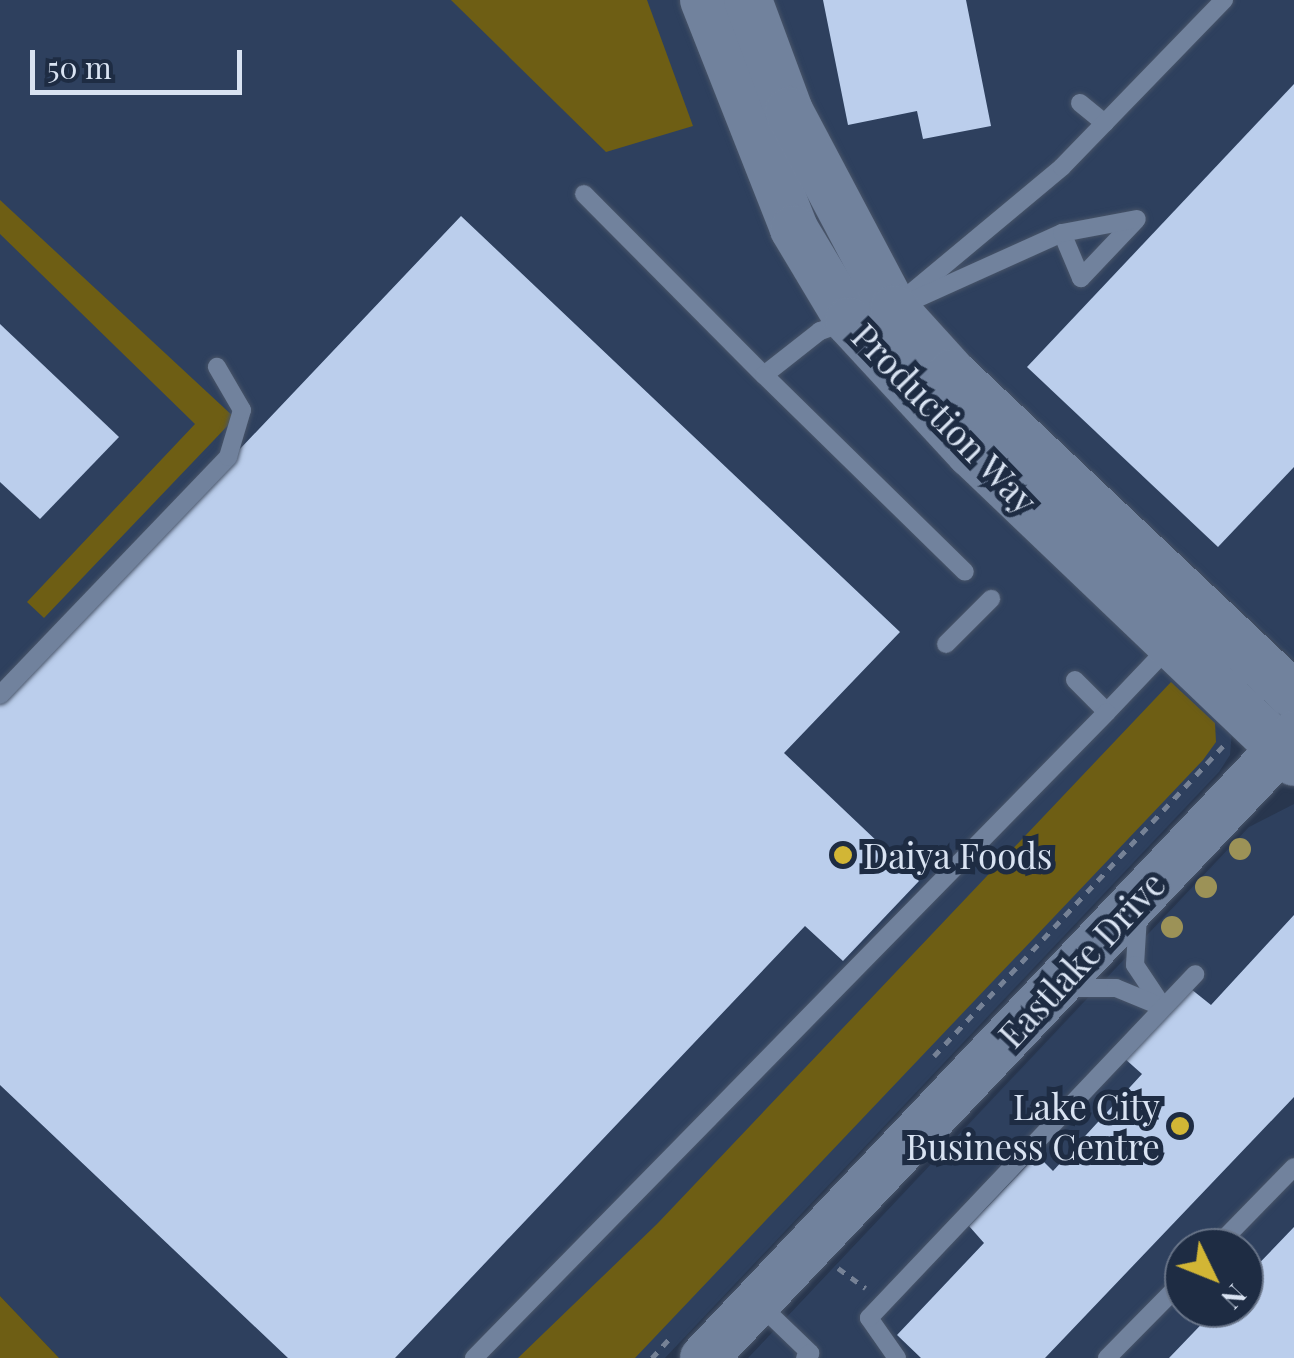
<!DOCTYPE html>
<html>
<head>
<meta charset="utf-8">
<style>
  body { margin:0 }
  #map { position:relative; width:1294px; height:1358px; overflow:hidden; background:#28364e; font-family:"Playfair Display",serif }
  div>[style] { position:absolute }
  .built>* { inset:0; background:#2e405e }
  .green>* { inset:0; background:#6e5e14 }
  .building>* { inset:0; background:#bbceec }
  .path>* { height:5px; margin-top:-2.5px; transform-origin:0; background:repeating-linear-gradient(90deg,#768296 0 8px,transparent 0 16px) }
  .roads { filter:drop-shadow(0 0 2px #485468) drop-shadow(0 0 2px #485468) }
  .lane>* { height:18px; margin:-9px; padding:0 9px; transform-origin:9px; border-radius:9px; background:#71829d }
  .secondary>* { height:48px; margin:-24px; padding:0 24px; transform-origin:24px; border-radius:24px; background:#71829d }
  .trees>* { width:22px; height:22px; margin:-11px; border-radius:50%; background:#9c9257 }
  .dots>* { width:28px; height:28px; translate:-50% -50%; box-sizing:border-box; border:5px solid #1e2c43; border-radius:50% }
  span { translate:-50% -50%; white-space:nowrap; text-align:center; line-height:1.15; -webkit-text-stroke:10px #1e2c43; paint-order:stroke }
  .street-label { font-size:35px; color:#d9e3f2 }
  .poi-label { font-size:35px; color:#d9e3f2 }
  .left { translate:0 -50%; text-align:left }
  .right { translate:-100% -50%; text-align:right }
  .north { position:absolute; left:1164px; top:1228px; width:100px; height:100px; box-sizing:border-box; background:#1e2c43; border:2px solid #697589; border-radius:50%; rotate:133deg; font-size:28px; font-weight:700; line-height:40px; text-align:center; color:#d9e3f2 }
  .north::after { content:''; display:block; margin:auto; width:35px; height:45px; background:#d2b635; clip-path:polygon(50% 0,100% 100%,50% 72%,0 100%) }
  .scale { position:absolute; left:30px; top:50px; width:212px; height:45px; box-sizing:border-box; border:5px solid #d9e3f2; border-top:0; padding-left:12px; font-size:30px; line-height:35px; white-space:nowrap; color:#d9e3f2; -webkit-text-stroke:8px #1e2c43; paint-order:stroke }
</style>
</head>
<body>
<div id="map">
  <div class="built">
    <div style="clip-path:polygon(0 0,689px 0,746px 167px,1232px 731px,1230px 755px,1219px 772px,665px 1358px,59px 1358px,0 1296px)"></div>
    <div style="clip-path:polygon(770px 0,1294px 0,1294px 660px,943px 332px,842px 184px)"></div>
    <div style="clip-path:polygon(evenodd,1294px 804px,1294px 1358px,748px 1358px,1249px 827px,1294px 804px,1184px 1248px,1244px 1248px,1244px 1308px,1184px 1308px,1184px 1248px)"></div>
  </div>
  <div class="green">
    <div style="clip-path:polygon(451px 0,647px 0,693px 126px,606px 152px)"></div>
    <div style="clip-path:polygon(0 200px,235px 418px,44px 618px,27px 602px,195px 424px,0 234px)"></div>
    <div style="clip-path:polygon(1171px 682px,1215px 723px,1216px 742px,1203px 760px,635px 1358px,518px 1358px,657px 1224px)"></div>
    <div style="clip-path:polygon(0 1296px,59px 1358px,0 1358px)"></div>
  </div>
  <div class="building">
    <div style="clip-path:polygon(823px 0,966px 0,991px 126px,923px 139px,917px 111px,848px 125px)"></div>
    <div style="clip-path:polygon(1294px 84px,1294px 467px,1218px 547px,1027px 367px)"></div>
    <div style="clip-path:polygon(461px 216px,900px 632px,784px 753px,919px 881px,843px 961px,805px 926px,395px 1358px,288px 1358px,0 1085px,0 702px)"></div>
    <div style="clip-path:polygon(0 324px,119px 437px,40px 519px,0 482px)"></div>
    <div style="clip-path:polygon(1294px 915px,1294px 1097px,1045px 1358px,921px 1358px,897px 1335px,984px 1243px,969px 1226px,1037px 1155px,1053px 1171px,1142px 1074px,1124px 1058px,1191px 989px,1211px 1005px)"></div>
    <div style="clip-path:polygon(1294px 1227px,1294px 1358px,1169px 1358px,1217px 1308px,1244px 1308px,1244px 1279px)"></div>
  </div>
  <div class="path">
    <div style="left:934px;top:1056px;width:424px;rotate:-47deg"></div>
    <div style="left:838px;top:1268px;width:34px;rotate:36deg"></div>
    <div style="left:652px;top:1358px;width:27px;rotate:-48deg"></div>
  </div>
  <div class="roads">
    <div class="lane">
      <div style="left:1080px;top:103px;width:32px;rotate:39deg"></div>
      <div style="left:584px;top:194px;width:255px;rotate:45.2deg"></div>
      <div style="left:1062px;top:233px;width:49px;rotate:67.1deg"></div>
      <div style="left:1081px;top:278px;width:80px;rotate:-46.5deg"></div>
      <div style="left:905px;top:298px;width:204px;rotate:-39.8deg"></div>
      <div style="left:1062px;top:167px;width:233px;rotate:-45.9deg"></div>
      <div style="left:898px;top:307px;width:180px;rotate:-24.3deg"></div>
      <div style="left:1062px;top:233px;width:76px;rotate:-10.6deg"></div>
      <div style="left:845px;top:322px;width:27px;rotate:160deg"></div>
      <div style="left:820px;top:331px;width:71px;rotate:141.8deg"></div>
      <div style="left:764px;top:375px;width:281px;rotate:44.4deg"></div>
      <div style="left:946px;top:644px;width:64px;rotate:-45deg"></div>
      <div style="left:1075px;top:680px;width:45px;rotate:45deg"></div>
      <div style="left:1107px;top:712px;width:90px;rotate:-46.4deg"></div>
      <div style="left:0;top:695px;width:330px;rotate:-46.2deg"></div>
      <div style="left:228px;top:457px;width:49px;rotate:-73.4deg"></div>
      <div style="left:242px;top:410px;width:50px;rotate:-120.2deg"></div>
      <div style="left:1138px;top:916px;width:49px;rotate:93.5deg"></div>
      <div style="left:1135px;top:965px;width:50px;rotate:56.3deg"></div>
      <div style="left:1067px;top:988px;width:49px"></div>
      <div style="left:1116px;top:988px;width:50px;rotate:22.4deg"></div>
      <div style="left:1215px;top:1248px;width:113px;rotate:-45.7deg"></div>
      <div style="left:757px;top:1302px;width:74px;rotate:43.9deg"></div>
      <div style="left:810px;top:1353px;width:7px;rotate:135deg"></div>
      <div style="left:474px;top:1358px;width:904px;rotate:-45.58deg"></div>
      <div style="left:897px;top:1358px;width:49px;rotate:-125deg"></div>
      <div style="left:869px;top:1318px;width:474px;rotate:-46.5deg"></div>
      <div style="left:1107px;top:1358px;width:110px;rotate:-45.4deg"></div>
    </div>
    <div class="secondary">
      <div style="left:704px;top:0;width:246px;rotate:68.5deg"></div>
      <div style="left:794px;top:229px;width:107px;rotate:59.1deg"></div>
      <div style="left:849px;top:321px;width:180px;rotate:47.3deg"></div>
      <div style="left:971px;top:453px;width:447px;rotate:43.7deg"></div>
      <div style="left:748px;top:0;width:118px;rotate:69.7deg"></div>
      <div style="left:789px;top:111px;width:224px;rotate:62.1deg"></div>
      <div style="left:894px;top:309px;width:86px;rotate:47.8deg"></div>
      <div style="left:952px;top:373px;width:470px;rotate:43.3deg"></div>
      <div style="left:704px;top:1358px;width:858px;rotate:-46.56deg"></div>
    </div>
  </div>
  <div class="trees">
    <div style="left:1240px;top:849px"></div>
    <div style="left:1206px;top:887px"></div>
    <div style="left:1172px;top:927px"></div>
  </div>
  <div class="dots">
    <div style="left:843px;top:855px;background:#d2b635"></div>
    <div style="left:1180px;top:1126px;background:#d2b635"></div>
  </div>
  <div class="street-label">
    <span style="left:945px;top:418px;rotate:46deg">Production Way</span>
    <span style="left:1081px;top:959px;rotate:-47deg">Eastlake Drive</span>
  </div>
  <div class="poi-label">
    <span class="left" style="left:863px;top:855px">Daiya Foods</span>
    <span class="right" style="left:1160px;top:1126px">Lake City<br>Business Centre</span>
  </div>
  <div class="north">N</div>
  <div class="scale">50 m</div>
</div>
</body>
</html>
